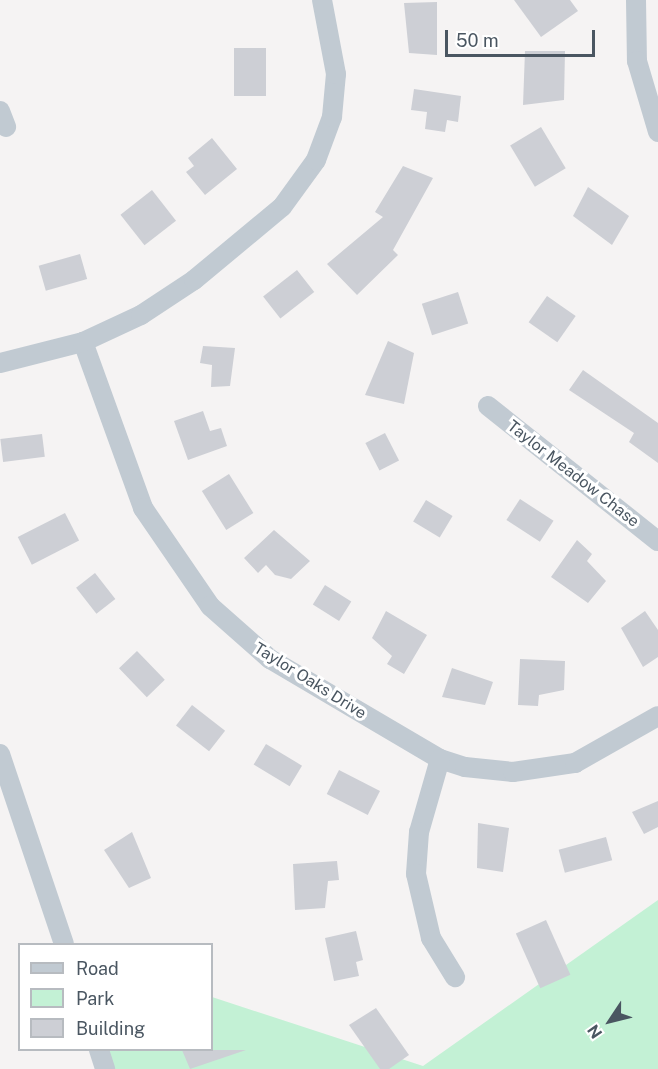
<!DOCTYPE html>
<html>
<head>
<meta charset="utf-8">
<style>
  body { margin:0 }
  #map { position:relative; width:658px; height:1069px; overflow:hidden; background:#f5f3f3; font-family:"Public Sans",sans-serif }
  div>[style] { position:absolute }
  .green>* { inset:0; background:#c3f1d5 }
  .building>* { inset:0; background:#cdcfd5; transform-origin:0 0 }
  .minor>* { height:20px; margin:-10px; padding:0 10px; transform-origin:10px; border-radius:10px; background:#c1cad2 }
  span { translate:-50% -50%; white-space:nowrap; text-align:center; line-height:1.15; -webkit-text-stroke:6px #fff; paint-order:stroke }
  .street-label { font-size:16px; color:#4a5661 }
  .legend { position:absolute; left:18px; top:943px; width:195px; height:108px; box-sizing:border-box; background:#fff; border:2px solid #b7bbc0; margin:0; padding:8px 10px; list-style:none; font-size:18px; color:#4a5661 }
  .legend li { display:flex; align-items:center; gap:12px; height:30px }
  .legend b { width:30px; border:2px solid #b7bbc0 }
  .north { position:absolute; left:580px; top:991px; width:60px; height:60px; -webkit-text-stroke:4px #fff; paint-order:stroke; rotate:235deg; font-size:16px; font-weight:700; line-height:24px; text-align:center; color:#4a5661 }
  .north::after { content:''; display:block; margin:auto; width:21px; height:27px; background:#4a5661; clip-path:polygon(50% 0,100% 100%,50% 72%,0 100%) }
  .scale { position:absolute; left:445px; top:30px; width:150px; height:27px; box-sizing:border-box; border:3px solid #4a5661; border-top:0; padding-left:8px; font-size:18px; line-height:21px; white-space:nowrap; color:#4a5661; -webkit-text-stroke:4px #fff; paint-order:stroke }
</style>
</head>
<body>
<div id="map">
  <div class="green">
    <div style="clip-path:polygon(658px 900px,658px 1069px,98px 1069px,90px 1050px,212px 1050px,212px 997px,423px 1066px)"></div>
  </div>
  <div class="building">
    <div style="clip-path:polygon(514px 0,570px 0,578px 11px,541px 37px)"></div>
    <div style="clip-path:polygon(437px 2px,437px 55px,409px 53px,404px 3px)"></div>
    <div style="left:234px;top:48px;width:32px;height:48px"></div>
    <div style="clip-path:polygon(525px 51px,565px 51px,564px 100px,523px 105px)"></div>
    <div style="clip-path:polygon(414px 89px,461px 96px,458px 122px,447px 120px,445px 132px,425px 129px,427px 112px,411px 110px)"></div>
    <div style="left:541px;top:127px;width:48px;height:36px;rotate:59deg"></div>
    <div style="clip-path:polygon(212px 138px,237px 169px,205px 195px,186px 172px,194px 166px,188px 158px)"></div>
    <div style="clip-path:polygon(403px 166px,433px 178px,393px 250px,398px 255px,357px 295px,327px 264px,383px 217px,375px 212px)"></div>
    <div style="clip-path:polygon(588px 187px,629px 216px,612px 245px,573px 216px)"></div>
    <div style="left:152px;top:190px;width:39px;height:40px;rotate:52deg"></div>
    <div style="left:80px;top:254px;width:26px;height:43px;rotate:74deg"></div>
    <div style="left:297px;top:270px;width:28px;height:43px;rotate:52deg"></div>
    <div style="left:458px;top:292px;width:33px;height:38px;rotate:72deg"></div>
    <div style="left:547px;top:296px;width:35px;height:32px;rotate:35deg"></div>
    <div style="clip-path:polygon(388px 341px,414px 353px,404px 404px,365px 395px)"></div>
    <div style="clip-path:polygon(203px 346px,235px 348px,230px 386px,211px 387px,212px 365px,200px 363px)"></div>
    <div style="clip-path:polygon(583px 370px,658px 423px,658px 463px,629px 442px,634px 433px,569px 390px)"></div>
    <div style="clip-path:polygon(203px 411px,210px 431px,221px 428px,227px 446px,188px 460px,174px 421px)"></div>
    <div style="left:385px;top:433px;width:31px;height:22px;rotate:63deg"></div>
    <div style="left:42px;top:434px;width:23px;height:42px;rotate:83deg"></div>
    <div style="left:229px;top:474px;width:46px;height:32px;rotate:58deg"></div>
    <div style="left:520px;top:499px;width:40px;height:25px;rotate:33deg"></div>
    <div style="left:426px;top:500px;width:31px;height:25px;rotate:31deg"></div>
    <div style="left:65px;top:513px;width:31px;height:53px;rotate:63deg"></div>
    <div style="clip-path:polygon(274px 530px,310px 561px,291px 579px,275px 575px,266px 565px,258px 573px,244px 558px)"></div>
    <div style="clip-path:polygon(577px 540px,592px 554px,587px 561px,606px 581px,588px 603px,551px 577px)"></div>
    <div style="left:95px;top:573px;width:33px;height:24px;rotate:52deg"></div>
    <div style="left:325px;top:585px;width:31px;height:23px;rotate:32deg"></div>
    <div style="clip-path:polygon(386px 611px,427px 635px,404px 674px,387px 664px,392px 656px,372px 638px)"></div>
    <div style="clip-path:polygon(645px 611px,658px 630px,658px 657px,643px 667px,621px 628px)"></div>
    <div style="left:137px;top:651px;width:40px;height:25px;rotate:46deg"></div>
    <div style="clip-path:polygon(520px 659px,565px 661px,564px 690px,539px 695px,538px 706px,518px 705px)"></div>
    <div style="clip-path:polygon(452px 668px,493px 682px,485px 705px,442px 697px)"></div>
    <div style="left:192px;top:705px;width:42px;height:26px;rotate:38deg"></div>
    <div style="left:266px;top:744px;width:42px;height:24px;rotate:31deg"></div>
    <div style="left:339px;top:770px;width:46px;height:27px;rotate:27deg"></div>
    <div style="clip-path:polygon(658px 801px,658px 827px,644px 834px,632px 812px)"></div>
    <div style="clip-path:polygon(478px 823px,509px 828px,503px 872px,477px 868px)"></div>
    <div style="clip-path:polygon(132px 832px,151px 878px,129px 888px,104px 850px)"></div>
    <div style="left:606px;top:837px;width:24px;height:49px;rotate:75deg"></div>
    <div style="clip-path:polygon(337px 861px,339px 880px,328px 881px,325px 908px,295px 910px,293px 864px)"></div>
    <div style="left:546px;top:920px;width:60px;height:33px;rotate:66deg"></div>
    <div style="clip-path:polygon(356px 931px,363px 960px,356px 962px,359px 976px,334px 981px,325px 938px)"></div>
    <div style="clip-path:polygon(376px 1008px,409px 1055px,389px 1069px,380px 1069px,349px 1025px)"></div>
    <div style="clip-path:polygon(182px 1050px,246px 1050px,190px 1069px)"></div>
  </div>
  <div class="minor">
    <div style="left:636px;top:0;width:61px;rotate:89.1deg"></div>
    <div style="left:637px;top:61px;width:74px;rotate:73.5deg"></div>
    <div style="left:0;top:111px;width:17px;rotate:69deg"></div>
    <div style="left:83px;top:342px;width:177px;rotate:70.1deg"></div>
    <div style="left:143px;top:508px;width:119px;rotate:55.6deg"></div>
    <div style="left:210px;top:606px;width:80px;rotate:41.5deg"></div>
    <div style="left:270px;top:659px;width:197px;rotate:30.5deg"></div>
    <div style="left:440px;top:759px;width:26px;rotate:18deg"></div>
    <div style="left:465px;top:767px;width:48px;rotate:5.9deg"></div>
    <div style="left:513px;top:772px;width:63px;rotate:-8.3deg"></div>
    <div style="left:575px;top:763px;width:95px;rotate:-29.5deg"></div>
    <div style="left:0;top:363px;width:86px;rotate:-14.2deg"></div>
    <div style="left:83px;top:342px;width:64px;rotate:-25deg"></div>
    <div style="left:141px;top:315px;width:64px;rotate:-33.4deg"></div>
    <div style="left:194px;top:280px;width:114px;rotate:-39.7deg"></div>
    <div style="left:282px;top:207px;width:58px;rotate:-54.1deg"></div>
    <div style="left:316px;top:160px;width:46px;rotate:-69.6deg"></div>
    <div style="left:332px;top:117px;width:43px;rotate:-84.7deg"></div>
    <div style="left:336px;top:74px;width:75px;rotate:-100.7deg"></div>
    <div style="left:488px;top:406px;width:217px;rotate:38.5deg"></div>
    <div style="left:0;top:754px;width:200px;rotate:71.4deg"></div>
    <div style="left:440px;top:759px;width:76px;rotate:106deg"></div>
    <div style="left:419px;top:832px;width:42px;rotate:94.1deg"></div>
    <div style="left:416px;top:874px;width:66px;rotate:76.8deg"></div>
    <div style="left:431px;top:938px;width:46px;rotate:58.4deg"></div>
    <div style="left:99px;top:1050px;width:20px;rotate:72deg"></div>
  </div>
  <div class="street-label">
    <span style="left:573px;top:474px;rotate:38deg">Taylor Meadow Chase</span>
    <span style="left:310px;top:681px;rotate:32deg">Taylor Oaks Drive</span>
  </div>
  <ul class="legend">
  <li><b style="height:8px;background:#c1cad2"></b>Road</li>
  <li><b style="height:16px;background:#c3f1d5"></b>Park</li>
  <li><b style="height:16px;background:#cdcfd5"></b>Building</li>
  </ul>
  <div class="north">N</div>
  <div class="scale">50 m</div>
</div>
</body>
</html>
